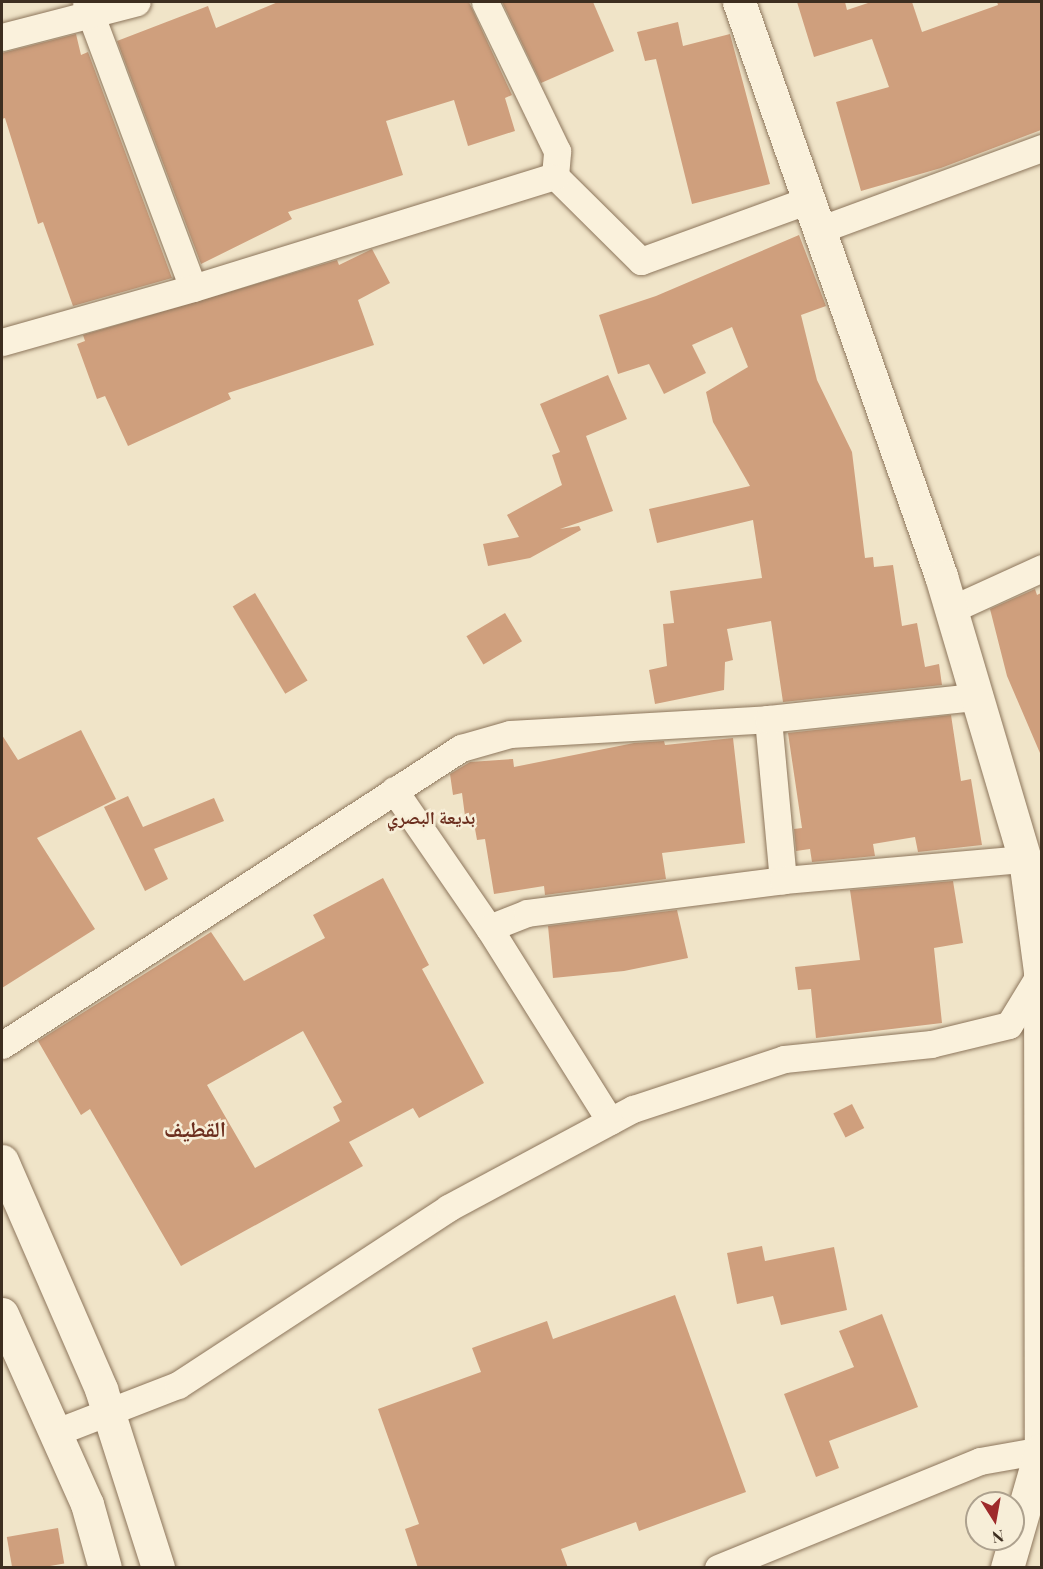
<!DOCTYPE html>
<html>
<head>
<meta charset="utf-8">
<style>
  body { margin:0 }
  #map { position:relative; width:1043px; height:1569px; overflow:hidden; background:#f0e4c8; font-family:"Playfair Display","Noto Naskh Arabic",serif }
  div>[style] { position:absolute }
  .building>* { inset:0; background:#cf9f7d; transform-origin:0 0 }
  .roads { filter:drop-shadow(0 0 2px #8d765c) drop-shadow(0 0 2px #8d765c) }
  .minor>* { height:27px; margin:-13.5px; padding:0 13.5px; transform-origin:13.5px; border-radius:13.5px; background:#faf1dc }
  .tertiary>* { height:33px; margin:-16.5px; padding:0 16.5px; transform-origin:16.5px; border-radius:16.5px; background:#faf1dc }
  span { translate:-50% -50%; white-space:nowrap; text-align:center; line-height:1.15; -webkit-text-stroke:5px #f7eed8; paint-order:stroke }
  .neighbourhood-label { font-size:18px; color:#6b2e1e; font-weight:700 }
  .district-label { font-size:22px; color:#6b2e1e; font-weight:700 }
  .frame { position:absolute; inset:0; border:3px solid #3d2e20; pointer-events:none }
  .north { position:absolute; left:965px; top:1491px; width:60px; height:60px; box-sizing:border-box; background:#f7eed8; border:2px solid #ada18e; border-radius:50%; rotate:169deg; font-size:16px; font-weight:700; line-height:24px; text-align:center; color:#3d2e20 }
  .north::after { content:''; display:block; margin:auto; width:21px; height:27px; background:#9e2a2b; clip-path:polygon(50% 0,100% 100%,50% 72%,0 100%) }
</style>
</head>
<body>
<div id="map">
  <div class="building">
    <div style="clip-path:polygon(278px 2px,469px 2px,512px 95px,505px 98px,515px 131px,468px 146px,454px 100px,386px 121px,403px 175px,288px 212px,292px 219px,201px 264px,117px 41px,208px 6px,216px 28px)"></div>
    <div style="clip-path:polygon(502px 2px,593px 2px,614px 51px,541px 83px)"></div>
    <div style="clip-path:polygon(797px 2px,845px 2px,847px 10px,871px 2px,912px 2px,922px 32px,998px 5px,997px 2px,1041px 2px,1041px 130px,941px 168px,861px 191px,836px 102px,889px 87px,872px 39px,814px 57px)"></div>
    <div style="clip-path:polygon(678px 22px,683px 46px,730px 34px,770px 184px,692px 204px,656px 59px,645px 61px,637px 32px)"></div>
    <div style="clip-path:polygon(76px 34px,81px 55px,88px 52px,172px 278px,73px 306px,43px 222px,38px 224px,5px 118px,2px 119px,2px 53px)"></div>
    <div style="clip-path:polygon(799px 235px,826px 306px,801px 315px,817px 380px,852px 452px,865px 558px,873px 557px,874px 567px,893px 565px,902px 626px,917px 623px,925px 667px,939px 664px,942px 685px,783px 702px,771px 621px,727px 629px,733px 660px,725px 662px,724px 690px,655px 704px,649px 670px,667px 666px,663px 624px,674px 623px,670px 591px,762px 578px,753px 520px,657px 543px,649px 509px,750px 486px,713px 422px,706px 392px,748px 367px,732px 327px,692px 345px,706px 373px,664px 394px,649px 364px,618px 374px,599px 315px,656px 296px)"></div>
    <div style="clip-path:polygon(372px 249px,390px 283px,358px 300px,374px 345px,228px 393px,231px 399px,128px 446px,105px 396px,97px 399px,77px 344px,85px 341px,83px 335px,337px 260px,339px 265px)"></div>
    <div style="clip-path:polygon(608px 375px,627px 419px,586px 436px,613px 511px,560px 529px,579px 526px,581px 530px,530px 558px,488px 566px,483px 544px,519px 537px,507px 515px,562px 485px,552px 455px,560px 452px,540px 404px)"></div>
    <div style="clip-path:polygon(1035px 589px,1037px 595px,1041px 593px,1040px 753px,1007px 676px,990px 609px)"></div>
    <div style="left:255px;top:593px;width:102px;height:26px;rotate:59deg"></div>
    <div style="left:505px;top:613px;width:33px;height:45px;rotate:59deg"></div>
    <div style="clip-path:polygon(951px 715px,961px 781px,971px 779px,982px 845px,918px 852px,915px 837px,873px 844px,875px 856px,812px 862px,810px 849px,796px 851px,794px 829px,802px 828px,788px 733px)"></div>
    <div style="clip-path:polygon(81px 730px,116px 799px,37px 838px,95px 929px,2px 988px,2px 735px,18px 760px)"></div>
    <div style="clip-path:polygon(733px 738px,745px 843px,662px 853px,666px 879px,545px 895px,544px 886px,494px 894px,485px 839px,477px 840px,474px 823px,466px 824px,462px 793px,453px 795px,450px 774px,470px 762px,513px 759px,514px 767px,634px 743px,664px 741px,665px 745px)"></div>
    <div style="clip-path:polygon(128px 796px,143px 827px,214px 798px,224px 821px,154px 849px,168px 879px,145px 891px,104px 807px)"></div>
    <div style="clip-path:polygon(evenodd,383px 878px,429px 965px,422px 969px,484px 1083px,419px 1118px,413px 1108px,349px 1142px,363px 1166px,181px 1266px,90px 1109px,81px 1115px,38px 1041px,211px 932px,244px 981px,325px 938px,313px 915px,383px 878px,303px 1031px,342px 1102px,333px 1107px,340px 1121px,255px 1168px,207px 1085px,303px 1031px)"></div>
    <div style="clip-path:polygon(953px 881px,963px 943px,934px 948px,942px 1023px,816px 1038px,811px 989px,798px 990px,795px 967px,860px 960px,850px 890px)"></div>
    <div style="clip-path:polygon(677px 910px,688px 958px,624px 971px,553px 978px,548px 926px)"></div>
    <div style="left:852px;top:1104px;width:27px;height:21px;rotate:63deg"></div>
    <div style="clip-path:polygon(762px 1246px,765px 1261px,834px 1247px,847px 1310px,781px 1325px,773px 1296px,737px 1304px,727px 1253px)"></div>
    <div style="clip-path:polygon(675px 1295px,746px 1492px,639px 1531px,636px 1522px,561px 1549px,568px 1568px,418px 1568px,405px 1529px,419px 1524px,378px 1409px,481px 1372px,472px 1348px,547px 1321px,553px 1339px)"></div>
    <div style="clip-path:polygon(882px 1314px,918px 1407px,829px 1441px,839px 1468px,816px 1477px,784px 1394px,854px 1367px,839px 1331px)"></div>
    <div style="left:58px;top:1528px;width:36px;height:52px;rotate:80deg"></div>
  </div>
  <div class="roads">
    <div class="minor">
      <div style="left:86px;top:2px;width:305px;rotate:69.5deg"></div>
      <div style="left:2px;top:37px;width:139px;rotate:-14.5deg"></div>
      <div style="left:555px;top:176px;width:121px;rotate:44.7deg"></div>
      <div style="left:641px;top:261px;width:179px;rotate:-20deg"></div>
      <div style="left:819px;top:230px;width:238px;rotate:-20.2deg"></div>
      <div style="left:2px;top:342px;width:198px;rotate:-15.8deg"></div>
      <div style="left:193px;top:288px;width:379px;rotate:-17.2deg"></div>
      <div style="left:555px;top:176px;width:25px;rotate:-85deg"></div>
      <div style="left:557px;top:151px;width:165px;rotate:-115.8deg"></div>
      <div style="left:950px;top:610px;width:101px;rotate:-24.5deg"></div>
      <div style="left:768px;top:719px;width:162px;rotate:84.7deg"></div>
      <div style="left:394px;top:790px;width:168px;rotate:55.5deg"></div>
      <div style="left:489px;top:928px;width:228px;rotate:57.9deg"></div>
      <div style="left:489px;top:928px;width:41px;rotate:-21.5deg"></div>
      <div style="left:527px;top:913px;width:258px;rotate:-7.3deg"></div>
      <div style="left:783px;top:880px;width:243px;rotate:-5deg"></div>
      <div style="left:2px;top:1045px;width:547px;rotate:-32.91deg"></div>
      <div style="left:461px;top:748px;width:51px;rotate:-15.9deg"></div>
      <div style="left:510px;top:734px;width:258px;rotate:-3.3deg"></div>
      <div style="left:768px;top:719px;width:208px;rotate:-6.1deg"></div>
      <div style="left:54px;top:1433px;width:133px;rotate:-21.2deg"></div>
      <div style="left:178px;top:1385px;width:323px;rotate:-33.2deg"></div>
      <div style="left:448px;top:1208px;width:210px;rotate:-28.2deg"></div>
      <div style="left:633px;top:1109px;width:159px;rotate:-18.3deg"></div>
      <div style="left:784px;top:1059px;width:148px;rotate:-5.8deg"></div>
      <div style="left:931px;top:1044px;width:80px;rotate:-13.7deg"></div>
      <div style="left:1009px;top:1025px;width:63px;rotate:-58.6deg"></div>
      <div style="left:718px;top:1568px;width:283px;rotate:-22.2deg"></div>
      <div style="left:980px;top:1461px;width:63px;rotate:-10.1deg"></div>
    </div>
    <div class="tertiary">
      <div style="left:739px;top:2px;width:609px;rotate:70.61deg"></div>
      <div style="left:941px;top:576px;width:295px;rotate:73.5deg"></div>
      <div style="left:1025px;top:859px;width:114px;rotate:82.4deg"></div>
      <div style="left:1040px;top:972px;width:478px;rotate:89.9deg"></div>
      <div style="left:1041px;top:1450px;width:123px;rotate:106.1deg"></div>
      <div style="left:2px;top:1161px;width:249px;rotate:66.5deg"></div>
      <div style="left:101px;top:1389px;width:188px;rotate:72.3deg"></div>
      <div style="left:2px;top:1314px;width:208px;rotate:65.9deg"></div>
      <div style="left:87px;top:1504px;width:66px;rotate:74.3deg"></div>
    </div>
  </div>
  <div class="neighbourhood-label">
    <span style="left:431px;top:817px">بديعة البصري</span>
  </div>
  <div class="district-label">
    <span style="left:195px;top:1129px">القطيف</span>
  </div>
  <div class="frame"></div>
  <div class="north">N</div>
</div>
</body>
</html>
